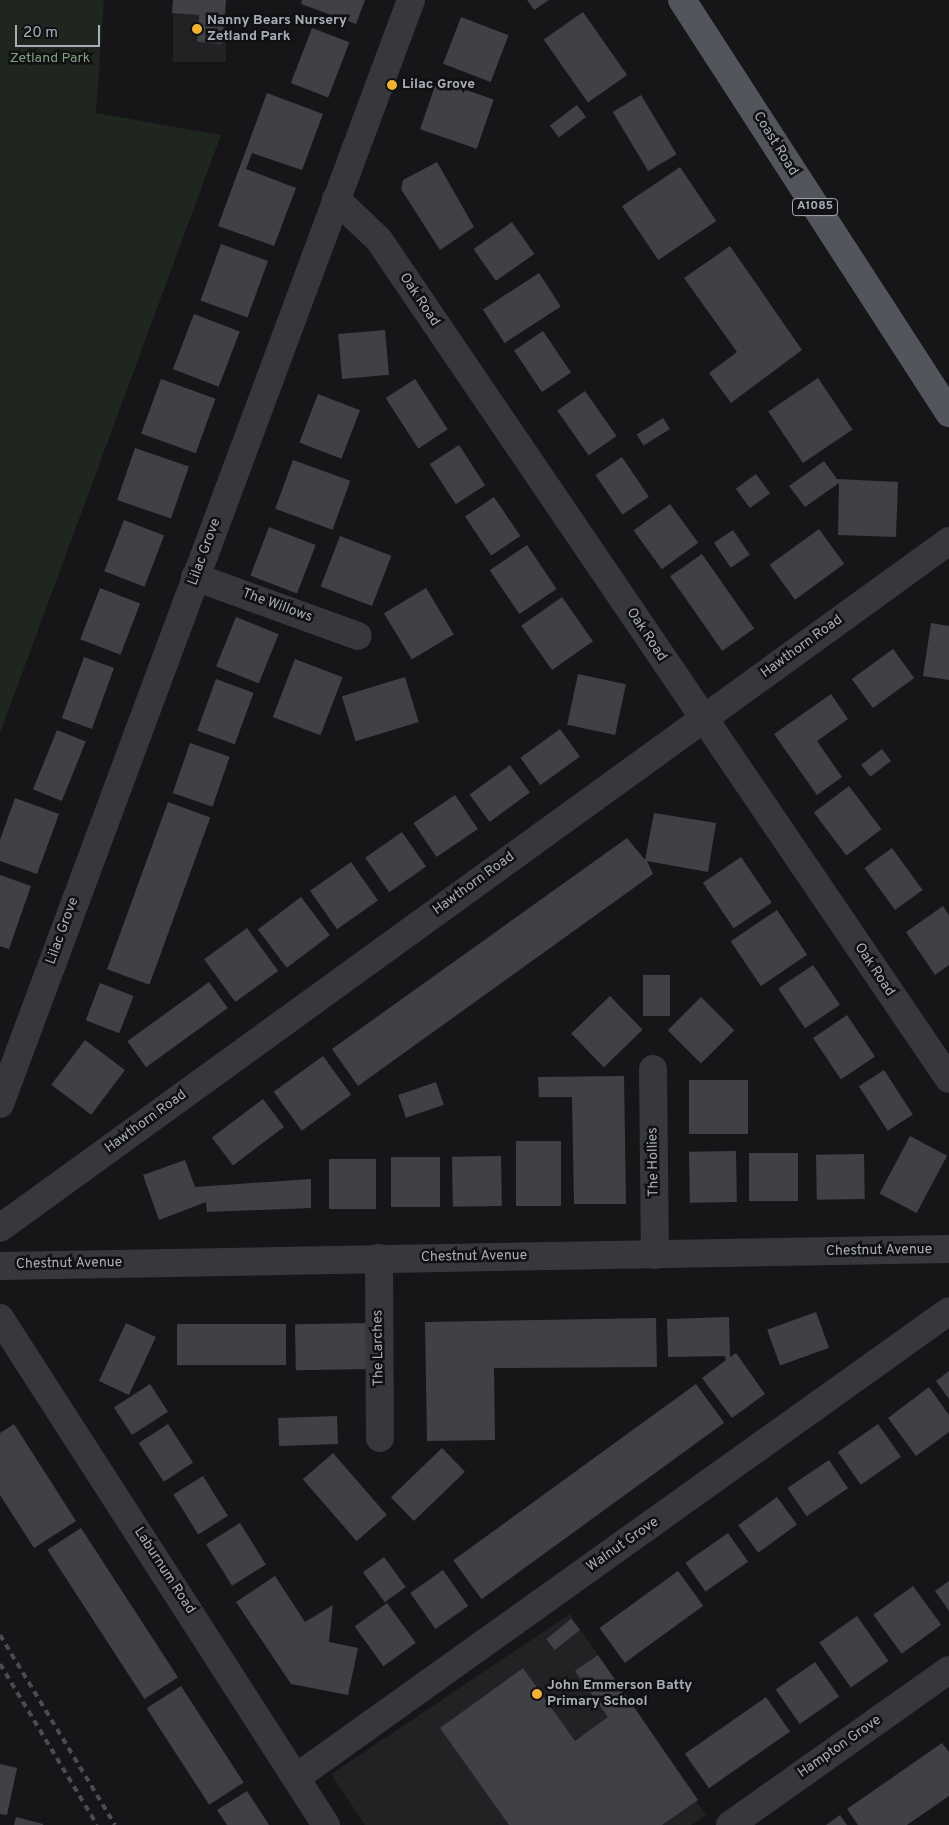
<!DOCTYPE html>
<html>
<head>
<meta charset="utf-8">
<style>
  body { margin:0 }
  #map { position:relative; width:949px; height:1825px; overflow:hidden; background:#161618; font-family:Overpass,sans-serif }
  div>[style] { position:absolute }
  .built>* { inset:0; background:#222225; transform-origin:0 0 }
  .green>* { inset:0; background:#1e261f }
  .building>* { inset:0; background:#404145; transform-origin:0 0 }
  .minor>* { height:28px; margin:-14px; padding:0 14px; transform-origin:14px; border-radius:14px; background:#37383d }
  .major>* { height:28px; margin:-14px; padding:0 14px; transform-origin:14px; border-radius:14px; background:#53555c }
  .rail>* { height:4px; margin-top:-2px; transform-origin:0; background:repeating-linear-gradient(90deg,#4a4c52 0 6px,transparent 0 11px) }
  .dots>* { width:14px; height:14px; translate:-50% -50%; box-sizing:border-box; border:2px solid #111113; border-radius:50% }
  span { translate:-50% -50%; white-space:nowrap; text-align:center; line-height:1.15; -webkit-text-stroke:5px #111113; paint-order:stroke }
  .shield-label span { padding:1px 4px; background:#111113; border:1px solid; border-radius:4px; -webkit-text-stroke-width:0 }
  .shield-label { font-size:12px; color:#a8adb8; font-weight:700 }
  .poi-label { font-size:14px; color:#a8adb8; font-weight:700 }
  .left { translate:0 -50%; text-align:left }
  .park-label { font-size:14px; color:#7fa381 }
  .street-label { font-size:14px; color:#a8adb8 }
  .scale { position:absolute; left:15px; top:25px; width:85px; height:22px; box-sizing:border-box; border:2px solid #a8adb8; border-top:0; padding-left:6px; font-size:15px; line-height:18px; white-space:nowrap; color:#a8adb8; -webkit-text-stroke:4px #111113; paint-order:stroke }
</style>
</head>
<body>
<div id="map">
  <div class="built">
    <div style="left:173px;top:0;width:53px;height:62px"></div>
    <div style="clip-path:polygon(570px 1614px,706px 1815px,691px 1825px,365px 1825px,331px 1774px)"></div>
  </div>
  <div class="green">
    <div style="clip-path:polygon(0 0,104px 0,96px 113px,221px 135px,0 733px)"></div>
  </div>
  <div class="building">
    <div style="clip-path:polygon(173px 0,226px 0,222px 44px,197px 42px,199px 15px,172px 13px)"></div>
    <div style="clip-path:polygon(302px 0,365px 0,356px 24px,301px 4px)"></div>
    <div style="clip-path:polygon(527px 0,549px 0,534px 10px)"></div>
    <div style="left:583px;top:12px;width:77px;height:48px;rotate:55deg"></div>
    <div style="left:461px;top:17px;width:51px;height:50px;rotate:21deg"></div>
    <div style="left:312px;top:28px;width:40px;height:59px;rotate:21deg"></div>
    <div style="left:437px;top:80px;width:60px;height:52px;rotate:19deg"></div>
    <div style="clip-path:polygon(267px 93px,323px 114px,302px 170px,252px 153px,246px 169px,296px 188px,274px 246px,218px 226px)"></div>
    <div style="left:641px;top:95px;width:69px;height:33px;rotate:59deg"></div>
    <div style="left:577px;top:105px;width:15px;height:34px;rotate:53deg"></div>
    <div style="clip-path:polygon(437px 162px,474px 227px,440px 250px,401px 189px,403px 180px)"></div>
    <div style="left:680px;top:167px;width:65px;height:70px;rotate:56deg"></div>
    <div style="left:512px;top:222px;width:39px;height:47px;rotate:55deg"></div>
    <div style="left:221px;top:244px;width:50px;height:60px;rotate:20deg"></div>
    <div style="clip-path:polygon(730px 246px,802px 350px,731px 403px,709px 373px,737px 352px,684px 278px)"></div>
    <div style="left:539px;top:273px;width:40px;height:67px;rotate:57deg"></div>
    <div style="left:194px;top:314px;width:49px;height:59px;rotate:21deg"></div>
    <div style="left:385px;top:330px;width:45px;height:47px;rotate:85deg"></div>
    <div style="left:543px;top:331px;width:50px;height:35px;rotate:56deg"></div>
    <div style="left:818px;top:378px;width:62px;height:60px;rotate:56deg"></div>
    <div style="left:161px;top:379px;width:58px;height:58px;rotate:20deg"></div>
    <div style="left:415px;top:379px;width:60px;height:35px;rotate:57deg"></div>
    <div style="left:585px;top:391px;width:55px;height:34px;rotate:55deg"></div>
    <div style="left:318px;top:394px;width:45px;height:52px;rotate:21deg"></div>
    <div style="left:663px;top:418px;width:13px;height:31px;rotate:58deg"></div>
    <div style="left:459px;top:445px;width:48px;height:35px;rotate:57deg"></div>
    <div style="left:135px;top:448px;width:57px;height:55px;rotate:19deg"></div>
    <div style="left:622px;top:457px;width:48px;height:32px;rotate:56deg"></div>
    <div style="left:293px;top:460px;width:61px;height:52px;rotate:20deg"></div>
    <div style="clip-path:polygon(824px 461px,837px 479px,898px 482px,896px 537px,838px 535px,839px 483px,805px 507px,789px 486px)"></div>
    <div style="left:756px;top:474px;width:24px;height:25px;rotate:54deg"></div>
    <div style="left:494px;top:497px;width:47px;height:35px;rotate:56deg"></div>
    <div style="left:670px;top:504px;width:48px;height:45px;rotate:54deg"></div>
    <div style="left:124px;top:520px;width:43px;height:55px;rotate:21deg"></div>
    <div style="left:269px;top:527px;width:50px;height:52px;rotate:21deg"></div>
    <div style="left:819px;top:529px;width:43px;height:61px;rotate:54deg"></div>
    <div style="left:733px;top:530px;width:30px;height:23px;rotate:56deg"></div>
    <div style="left:340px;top:536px;width:55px;height:54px;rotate:21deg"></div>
    <div style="left:527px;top:545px;width:53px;height:45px;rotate:56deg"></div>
    <div style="left:702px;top:554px;width:91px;height:39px;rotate:55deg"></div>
    <div style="left:100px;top:588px;width:43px;height:55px;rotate:21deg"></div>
    <div style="left:426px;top:588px;width:54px;height:49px;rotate:59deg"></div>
    <div style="left:562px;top:597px;width:54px;height:50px;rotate:55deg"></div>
    <div style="left:236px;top:617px;width:46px;height:53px;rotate:22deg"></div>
    <div style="clip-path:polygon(931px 623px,949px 626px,949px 680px,923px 676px)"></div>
    <div style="left:893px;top:649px;width:36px;height:51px;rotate:54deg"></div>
    <div style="left:84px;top:657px;width:32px;height:65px;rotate:20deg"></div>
    <div style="left:295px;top:659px;width:51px;height:62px;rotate:21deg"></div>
    <div style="left:578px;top:674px;width:49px;height:52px;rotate:12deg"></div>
    <div style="left:405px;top:677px;width:47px;height:66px;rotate:73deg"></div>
    <div style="left:216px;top:679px;width:40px;height:55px;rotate:20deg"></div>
    <div style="clip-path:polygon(831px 694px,848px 719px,817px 741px,842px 777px,817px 795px,774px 734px)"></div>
    <div style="left:560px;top:729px;width:34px;height:49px;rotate:54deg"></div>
    <div style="left:57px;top:730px;width:31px;height:64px;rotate:22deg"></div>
    <div style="left:190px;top:743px;width:42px;height:53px;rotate:19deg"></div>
    <div style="left:882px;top:749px;width:15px;height:26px;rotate:53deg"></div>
    <div style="left:510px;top:765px;width:34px;height:50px;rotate:54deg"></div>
    <div style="left:849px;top:786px;width:54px;height:44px;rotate:53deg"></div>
    <div style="left:455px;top:795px;width:41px;height:50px;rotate:56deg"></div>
    <div style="clip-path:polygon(15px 798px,59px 814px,37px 874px,0 861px,0 840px)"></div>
    <div style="left:168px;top:802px;width:45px;height:178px;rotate:20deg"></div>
    <div style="clip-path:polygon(654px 813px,716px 823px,708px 872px,647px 861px,653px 874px,358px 1086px,332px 1049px,627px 838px,645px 860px)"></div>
    <div style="left:402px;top:832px;width:42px;height:45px;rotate:55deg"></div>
    <div style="left:892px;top:848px;width:52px;height:34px;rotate:54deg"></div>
    <div style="left:741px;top:857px;width:55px;height:46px;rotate:56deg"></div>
    <div style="left:351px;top:862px;width:47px;height:50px;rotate:55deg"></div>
    <div style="clip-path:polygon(0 875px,31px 886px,9px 949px,0 946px)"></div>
    <div style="left:301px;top:897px;width:48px;height:54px;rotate:53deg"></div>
    <div style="clip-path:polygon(943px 906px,949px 915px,949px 965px,935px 975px,906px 932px)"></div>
    <div style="left:777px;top:910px;width:54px;height:56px;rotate:56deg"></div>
    <div style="left:247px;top:928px;width:53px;height:53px;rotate:54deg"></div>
    <div style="left:813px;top:965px;width:48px;height:42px;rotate:56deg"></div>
    <div style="left:643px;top:975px;width:27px;height:41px"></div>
    <div style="left:209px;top:982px;width:32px;height:101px;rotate:54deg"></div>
    <div style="left:100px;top:983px;width:36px;height:40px;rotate:21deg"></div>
    <div style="left:610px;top:996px;width:47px;height:54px;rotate:46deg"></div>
    <div style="left:701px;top:997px;width:47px;height:47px;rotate:45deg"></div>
    <div style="left:847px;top:1015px;width:50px;height:41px;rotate:56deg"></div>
    <div style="left:85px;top:1040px;width:50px;height:56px;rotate:37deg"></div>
    <div style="left:323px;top:1056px;width:48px;height:61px;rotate:54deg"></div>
    <div style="left:884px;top:1070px;width:53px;height:30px;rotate:57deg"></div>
    <div style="clip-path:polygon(624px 1076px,626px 1204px,574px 1204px,572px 1097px,539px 1097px,538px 1077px)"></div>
    <div style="left:689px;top:1080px;width:59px;height:54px"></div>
    <div style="left:436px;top:1082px;width:24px;height:40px;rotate:71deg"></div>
    <div style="left:263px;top:1099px;width:35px;height:64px;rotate:53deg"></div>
    <div style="left:910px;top:1136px;width:42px;height:65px;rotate:28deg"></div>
    <div style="left:516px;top:1141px;width:45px;height:65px"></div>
    <div style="left:736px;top:1151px;width:51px;height:47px;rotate:89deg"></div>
    <div style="left:749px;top:1153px;width:49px;height:48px"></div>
    <div style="left:864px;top:1154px;width:45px;height:48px;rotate:89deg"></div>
    <div style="left:501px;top:1156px;width:50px;height:49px;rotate:89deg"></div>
    <div style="left:440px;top:1157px;width:50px;height:49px;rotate:90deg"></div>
    <div style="left:329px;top:1159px;width:47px;height:50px"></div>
    <div style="clip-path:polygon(185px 1160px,195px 1187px,311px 1179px,311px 1208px,207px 1212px,206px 1202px,159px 1220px,143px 1175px)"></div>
    <div style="left:816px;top:1312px;width:38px;height:52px;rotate:70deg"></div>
    <div style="clip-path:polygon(729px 1317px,730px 1357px,736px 1353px,765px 1394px,732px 1418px,702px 1378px,726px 1360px,725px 1356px,668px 1357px,667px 1319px)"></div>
    <div style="clip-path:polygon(656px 1318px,657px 1367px,494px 1368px,495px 1440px,427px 1441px,425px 1322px)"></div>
    <div style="left:126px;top:1323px;width:33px;height:64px;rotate:25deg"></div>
    <div style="left:370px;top:1323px;width:46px;height:75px;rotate:89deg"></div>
    <div style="left:286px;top:1324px;width:41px;height:109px;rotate:90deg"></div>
    <div style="clip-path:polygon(949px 1371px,949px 1399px,936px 1381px)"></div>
    <div style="left:150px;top:1384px;width:33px;height:43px;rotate:57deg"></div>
    <div style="left:696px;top:1384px;width:48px;height:300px;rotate:54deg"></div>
    <div style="clip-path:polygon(929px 1387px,949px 1415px,949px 1432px,916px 1456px,888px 1418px)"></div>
    <div style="left:337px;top:1416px;width:28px;height:59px;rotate:88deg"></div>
    <div style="clip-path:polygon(14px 1424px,76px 1521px,34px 1548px,0 1495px,0 1433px)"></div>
    <div style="left:168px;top:1424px;width:46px;height:35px;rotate:57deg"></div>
    <div style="left:878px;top:1424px;width:40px;height:49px;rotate:55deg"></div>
    <div style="left:442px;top:1448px;width:33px;height:71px;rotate:46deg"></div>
    <div style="left:333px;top:1453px;width:82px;height:40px;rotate:49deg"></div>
    <div style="left:829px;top:1460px;width:34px;height:50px;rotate:56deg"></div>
    <div style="left:203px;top:1476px;width:47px;height:35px;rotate:58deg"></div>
    <div style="left:777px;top:1497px;width:34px;height:48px;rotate:54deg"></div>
    <div style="left:240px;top:1523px;width:49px;height:40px;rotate:58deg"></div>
    <div style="left:81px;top:1528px;width:178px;height:40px;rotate:57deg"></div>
    <div style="left:728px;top:1533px;width:35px;height:52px;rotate:55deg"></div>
    <div style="left:384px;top:1557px;width:37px;height:26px;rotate:54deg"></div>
    <div style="left:443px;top:1570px;width:44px;height:40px;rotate:55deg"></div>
    <div style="left:678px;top:1571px;width:43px;height:97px;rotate:54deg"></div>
    <div style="clip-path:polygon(275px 1576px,305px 1622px,333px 1605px,329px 1642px,358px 1648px,348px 1695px,291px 1684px,236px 1602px)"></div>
    <div style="clip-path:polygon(949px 1581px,949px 1611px,935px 1591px)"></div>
    <div style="left:913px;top:1586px;width:48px;height:49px;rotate:54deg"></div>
    <div style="left:387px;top:1603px;width:49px;height:40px;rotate:54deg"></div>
    <div style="left:857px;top:1616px;width:55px;height:46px;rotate:55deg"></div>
    <div style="left:571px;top:1619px;width:14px;height:32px;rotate:51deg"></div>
    <div style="clip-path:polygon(598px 1655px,698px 1800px,662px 1825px,509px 1825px,440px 1728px,523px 1668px,575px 1741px,608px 1717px,575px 1671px)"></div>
    <div style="left:815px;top:1662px;width:42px;height:48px;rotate:55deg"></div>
    <div style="left:181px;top:1686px;width:115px;height:41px;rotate:57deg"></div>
    <div style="left:766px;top:1697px;width:42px;height:99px;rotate:55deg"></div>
    <div style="clip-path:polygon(942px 1743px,949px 1752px,949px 1796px,907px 1825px,858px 1825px,847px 1809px)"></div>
    <div style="clip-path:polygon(0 1764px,17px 1768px,7px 1815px,0 1814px)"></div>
    <div style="clip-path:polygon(247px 1791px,269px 1825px,227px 1825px,217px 1810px)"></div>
    <div style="clip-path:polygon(840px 1815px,847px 1825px,826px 1825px)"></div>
    <div style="clip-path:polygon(16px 1817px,43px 1824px,43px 1825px,14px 1825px)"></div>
  </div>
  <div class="minor">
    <div style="left:336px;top:199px;width:59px;rotate:43.6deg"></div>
    <div style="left:379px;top:240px;width:1014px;rotate:55.81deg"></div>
    <div style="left:195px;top:577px;width:173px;rotate:19.9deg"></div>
    <div style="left:653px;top:1069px;width:186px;rotate:89.4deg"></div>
    <div style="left:0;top:1104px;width:1178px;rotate:-69.58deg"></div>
    <div style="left:0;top:1228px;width:1172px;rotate:-35.9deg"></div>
    <div style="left:379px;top:1258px;width:180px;rotate:89.7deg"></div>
    <div style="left:0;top:1266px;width:949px;rotate:-1.03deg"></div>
    <div style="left:0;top:1318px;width:603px;rotate:57.26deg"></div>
    <div style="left:297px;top:1777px;width:801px;rotate:-35.55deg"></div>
    <div style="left:730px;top:1825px;width:268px;rotate:-35.3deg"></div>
  </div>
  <div class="major">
    <div style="left:682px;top:0;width:492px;rotate:57.1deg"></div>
  </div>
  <div class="rail">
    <div style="left:0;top:1635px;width:222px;rotate:58.8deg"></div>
    <div style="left:0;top:1664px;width:188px;rotate:58.9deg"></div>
  </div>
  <div class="dots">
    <div style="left:197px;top:29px;background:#f2b134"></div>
    <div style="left:392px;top:85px;background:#f2b134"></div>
    <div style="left:537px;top:1694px;background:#f2b134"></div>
  </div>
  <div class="shield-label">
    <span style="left:815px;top:207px">A1085</span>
  </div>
  <div class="poi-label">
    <span class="left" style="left:207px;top:29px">Nanny Bears Nursery<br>Zetland Park</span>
    <span class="left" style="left:402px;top:85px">Lilac Grove</span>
    <span class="left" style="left:547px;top:1694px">John Emmerson Batty<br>Primary School</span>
  </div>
  <div class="park-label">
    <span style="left:50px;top:59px">Zetland Park</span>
  </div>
  <div class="street-label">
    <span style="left:775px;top:144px;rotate:58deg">Coast Road</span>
    <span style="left:419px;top:300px;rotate:56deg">Oak Road</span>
    <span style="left:205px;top:552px;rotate:-70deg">Lilac Grove</span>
    <span style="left:277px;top:606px;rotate:20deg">The Willows</span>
    <span style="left:646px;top:635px;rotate:56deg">Oak Road</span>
    <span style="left:802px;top:647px;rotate:-36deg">Hawthorn Road</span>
    <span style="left:474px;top:884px;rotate:-36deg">Hawthorn Road</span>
    <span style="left:63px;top:931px;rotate:-70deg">Lilac Grove</span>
    <span style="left:874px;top:970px;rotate:56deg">Oak Road</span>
    <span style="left:146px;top:1122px;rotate:-36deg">Hawthorn Road</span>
    <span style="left:654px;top:1162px;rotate:-91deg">The Hollies</span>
    <span style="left:879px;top:1251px;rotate:-1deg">Chestnut Avenue</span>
    <span style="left:474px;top:1257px;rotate:-1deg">Chestnut Avenue</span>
    <span style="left:69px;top:1264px;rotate:-1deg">Chestnut Avenue</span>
    <span style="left:379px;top:1348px;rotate:-91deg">The Larches</span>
    <span style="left:623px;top:1545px;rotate:-35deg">Walnut Grove</span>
    <span style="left:164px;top:1571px;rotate:57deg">Laburnum Road</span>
    <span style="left:840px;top:1747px;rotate:-35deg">Hampton Grove</span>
  </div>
  <div class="scale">20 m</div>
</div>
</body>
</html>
